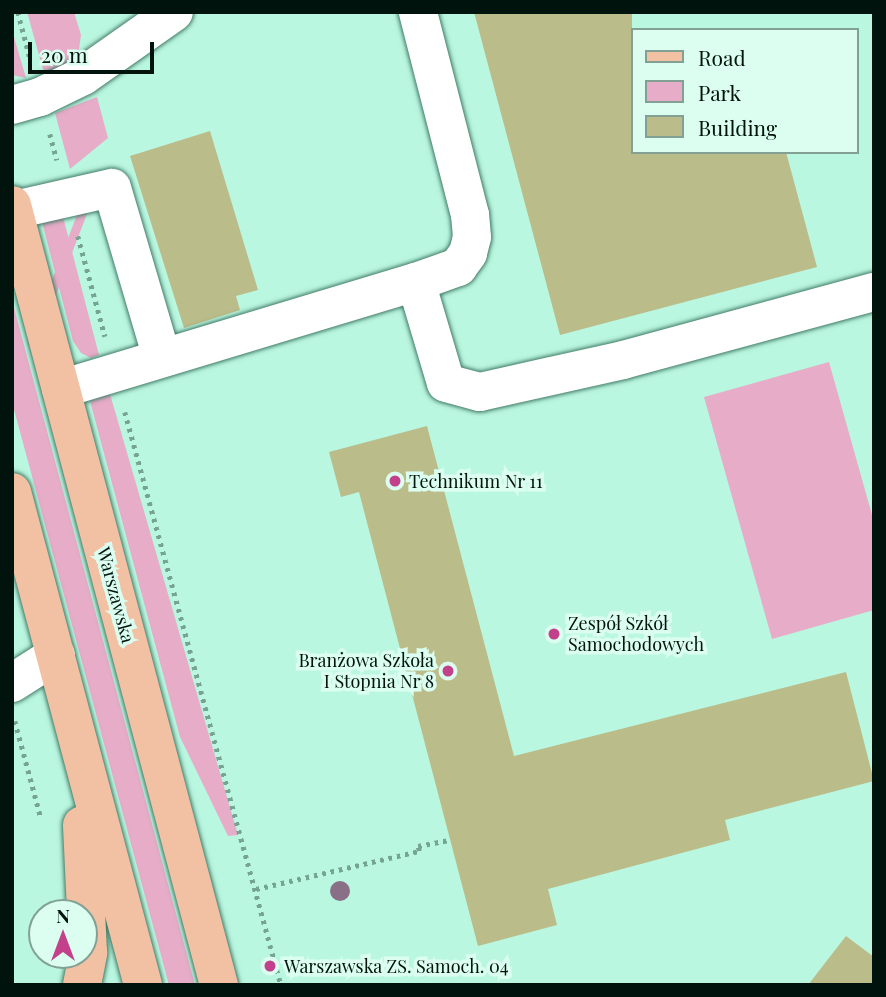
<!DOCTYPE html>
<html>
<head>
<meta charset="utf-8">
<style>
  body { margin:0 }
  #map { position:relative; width:886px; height:997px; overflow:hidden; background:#baf7e0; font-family:"Playfair Display",serif }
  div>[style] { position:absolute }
  .green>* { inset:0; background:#e7acc7; transform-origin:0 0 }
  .building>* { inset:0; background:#babc89 }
  .path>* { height:4.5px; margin-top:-2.25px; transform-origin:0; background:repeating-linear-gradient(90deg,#76a493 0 3.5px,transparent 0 8.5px) }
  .roads { filter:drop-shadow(0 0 2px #427b68) drop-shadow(0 0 2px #427b68) }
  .minor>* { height:38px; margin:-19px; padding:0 19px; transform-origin:19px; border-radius:19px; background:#fff }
  .major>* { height:38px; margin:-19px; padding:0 19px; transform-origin:19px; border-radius:19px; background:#f2c1a4 }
  .trees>* { width:20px; height:20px; margin:-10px; border-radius:50%; background:#8a7087 }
  .dots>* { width:19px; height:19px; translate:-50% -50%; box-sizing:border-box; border:4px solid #dbfef0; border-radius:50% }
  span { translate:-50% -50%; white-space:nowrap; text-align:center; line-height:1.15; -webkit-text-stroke:7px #dbfef0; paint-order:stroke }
  .poi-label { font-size:18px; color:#00130c }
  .left { translate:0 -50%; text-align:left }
  .right { translate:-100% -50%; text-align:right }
  .street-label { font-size:18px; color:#00130c }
  .frame { position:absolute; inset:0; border:14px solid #00130c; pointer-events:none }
  .legend { position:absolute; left:631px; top:28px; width:228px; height:126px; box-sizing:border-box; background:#dbfef0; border:2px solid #83a095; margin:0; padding:9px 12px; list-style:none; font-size:21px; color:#00130c }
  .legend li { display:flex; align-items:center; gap:14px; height:35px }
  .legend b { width:35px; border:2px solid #83a095 }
  .north { position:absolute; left:28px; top:899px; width:70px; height:70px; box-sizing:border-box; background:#dbfef0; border:2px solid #83a095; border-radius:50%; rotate:0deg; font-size:19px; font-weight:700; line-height:28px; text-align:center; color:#00130c }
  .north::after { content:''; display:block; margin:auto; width:24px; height:32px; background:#c3418a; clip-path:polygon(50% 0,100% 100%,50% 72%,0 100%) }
  .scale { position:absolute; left:28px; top:42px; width:126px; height:32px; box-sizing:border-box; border:4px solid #00130c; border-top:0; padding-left:9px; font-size:21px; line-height:24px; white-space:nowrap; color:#00130c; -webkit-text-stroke:5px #dbfef0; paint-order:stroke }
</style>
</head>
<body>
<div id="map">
  <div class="green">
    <div style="clip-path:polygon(27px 12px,74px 12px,81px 35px,79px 49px,67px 65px,44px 73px)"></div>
    <div style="clip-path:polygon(12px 31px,12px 30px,26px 78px,12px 75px)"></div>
    <div style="clip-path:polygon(97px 97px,108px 138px,70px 169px,55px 113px)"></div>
    <div style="left:80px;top:207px;width:9px;height:147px;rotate:21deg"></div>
    <div style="clip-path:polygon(62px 213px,99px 355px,91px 358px,81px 353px,73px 341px,41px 218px)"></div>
    <div style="clip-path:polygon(12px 300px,195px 985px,169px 985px,12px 402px)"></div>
    <div style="clip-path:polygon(829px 362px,874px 522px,874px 610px,772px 639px,704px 397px)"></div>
    <div style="clip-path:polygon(110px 394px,238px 835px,228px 836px,180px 737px,90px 401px)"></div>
  </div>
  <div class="building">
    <div style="clip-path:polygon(474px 12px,632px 12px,632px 152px,786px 152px,817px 267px,560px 335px)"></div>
    <div style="clip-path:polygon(210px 131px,258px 290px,236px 296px,240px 310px,184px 328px,130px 156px)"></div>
    <div style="clip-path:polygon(427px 426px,514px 756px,846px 672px,874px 781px,725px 820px,730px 840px,548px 889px,557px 925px,478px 946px,359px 492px,341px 497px,329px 452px)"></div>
    <div style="clip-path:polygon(846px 936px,874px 957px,874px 985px,808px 985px)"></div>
  </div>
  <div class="path">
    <div style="left:18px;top:12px;width:48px;rotate:75.4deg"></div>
    <div style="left:50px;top:134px;width:27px;rotate:75deg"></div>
    <div style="left:78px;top:236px;width:104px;rotate:74.9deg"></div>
    <div style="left:125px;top:412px;width:594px;rotate:74.77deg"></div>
    <div style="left:15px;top:721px;width:100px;rotate:75deg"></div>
    <div style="left:256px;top:889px;width:167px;rotate:-13.1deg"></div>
    <div style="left:419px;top:851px;width:5px;rotate:-101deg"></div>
    <div style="left:418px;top:846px;width:33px;rotate:-11deg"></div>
  </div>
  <div class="roads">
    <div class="minor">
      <div style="left:12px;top:105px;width:29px;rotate:-16deg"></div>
      <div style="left:40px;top:97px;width:48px;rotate:-26deg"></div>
      <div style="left:83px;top:76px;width:111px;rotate:-35.1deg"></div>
      <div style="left:14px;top:210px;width:100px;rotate:-12.7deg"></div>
      <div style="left:112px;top:188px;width:177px;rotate:73.6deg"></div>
      <div style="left:416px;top:282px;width:45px;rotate:-19.7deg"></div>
      <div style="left:458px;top:267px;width:17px;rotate:-54deg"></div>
      <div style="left:468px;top:253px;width:16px;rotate:-76deg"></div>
      <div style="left:472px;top:237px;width:22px;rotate:-95deg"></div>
      <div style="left:470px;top:215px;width:210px;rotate:-104.4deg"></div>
      <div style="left:61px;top:389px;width:371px;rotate:-16.8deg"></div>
      <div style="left:416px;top:282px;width:105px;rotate:73.5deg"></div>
      <div style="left:446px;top:383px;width:35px;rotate:15deg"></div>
      <div style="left:480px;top:392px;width:147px;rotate:-12.6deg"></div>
      <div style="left:623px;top:360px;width:260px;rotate:-15.2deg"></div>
      <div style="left:12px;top:683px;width:52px;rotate:-32.5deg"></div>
    </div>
    <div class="major">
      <div style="left:12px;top:205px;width:807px;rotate:75.14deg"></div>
      <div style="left:12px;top:492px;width:510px;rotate:75.12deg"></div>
      <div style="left:82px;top:985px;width:33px;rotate:-79deg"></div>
      <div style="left:88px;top:953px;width:128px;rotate:-92.7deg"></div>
    </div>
  </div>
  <div class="trees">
    <div style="left:340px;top:891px"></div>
  </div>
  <div class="dots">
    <div style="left:395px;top:481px;background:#c3418a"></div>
    <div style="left:554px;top:634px;background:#c3418a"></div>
    <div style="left:448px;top:671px;background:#c3418a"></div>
    <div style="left:270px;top:966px;background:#c3418a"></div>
  </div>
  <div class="poi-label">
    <span class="left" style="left:409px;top:481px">Technikum Nr 11</span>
    <span class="left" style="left:568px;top:634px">Zespół Szkół<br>Samochodowych</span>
    <span class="right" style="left:434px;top:671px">Branżowa Szkoła<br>I Stopnia Nr 8</span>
    <span class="left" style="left:284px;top:966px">Warszawska ZS. Samoch. 04</span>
  </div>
  <div class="street-label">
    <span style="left:116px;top:595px;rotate:75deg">Warszawska</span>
  </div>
  <div class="frame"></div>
  <ul class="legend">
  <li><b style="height:9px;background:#f2c1a4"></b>Road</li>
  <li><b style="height:19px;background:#e7acc7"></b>Park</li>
  <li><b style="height:19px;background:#babc89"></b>Building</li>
  </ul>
  <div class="north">N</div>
  <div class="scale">20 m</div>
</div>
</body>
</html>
